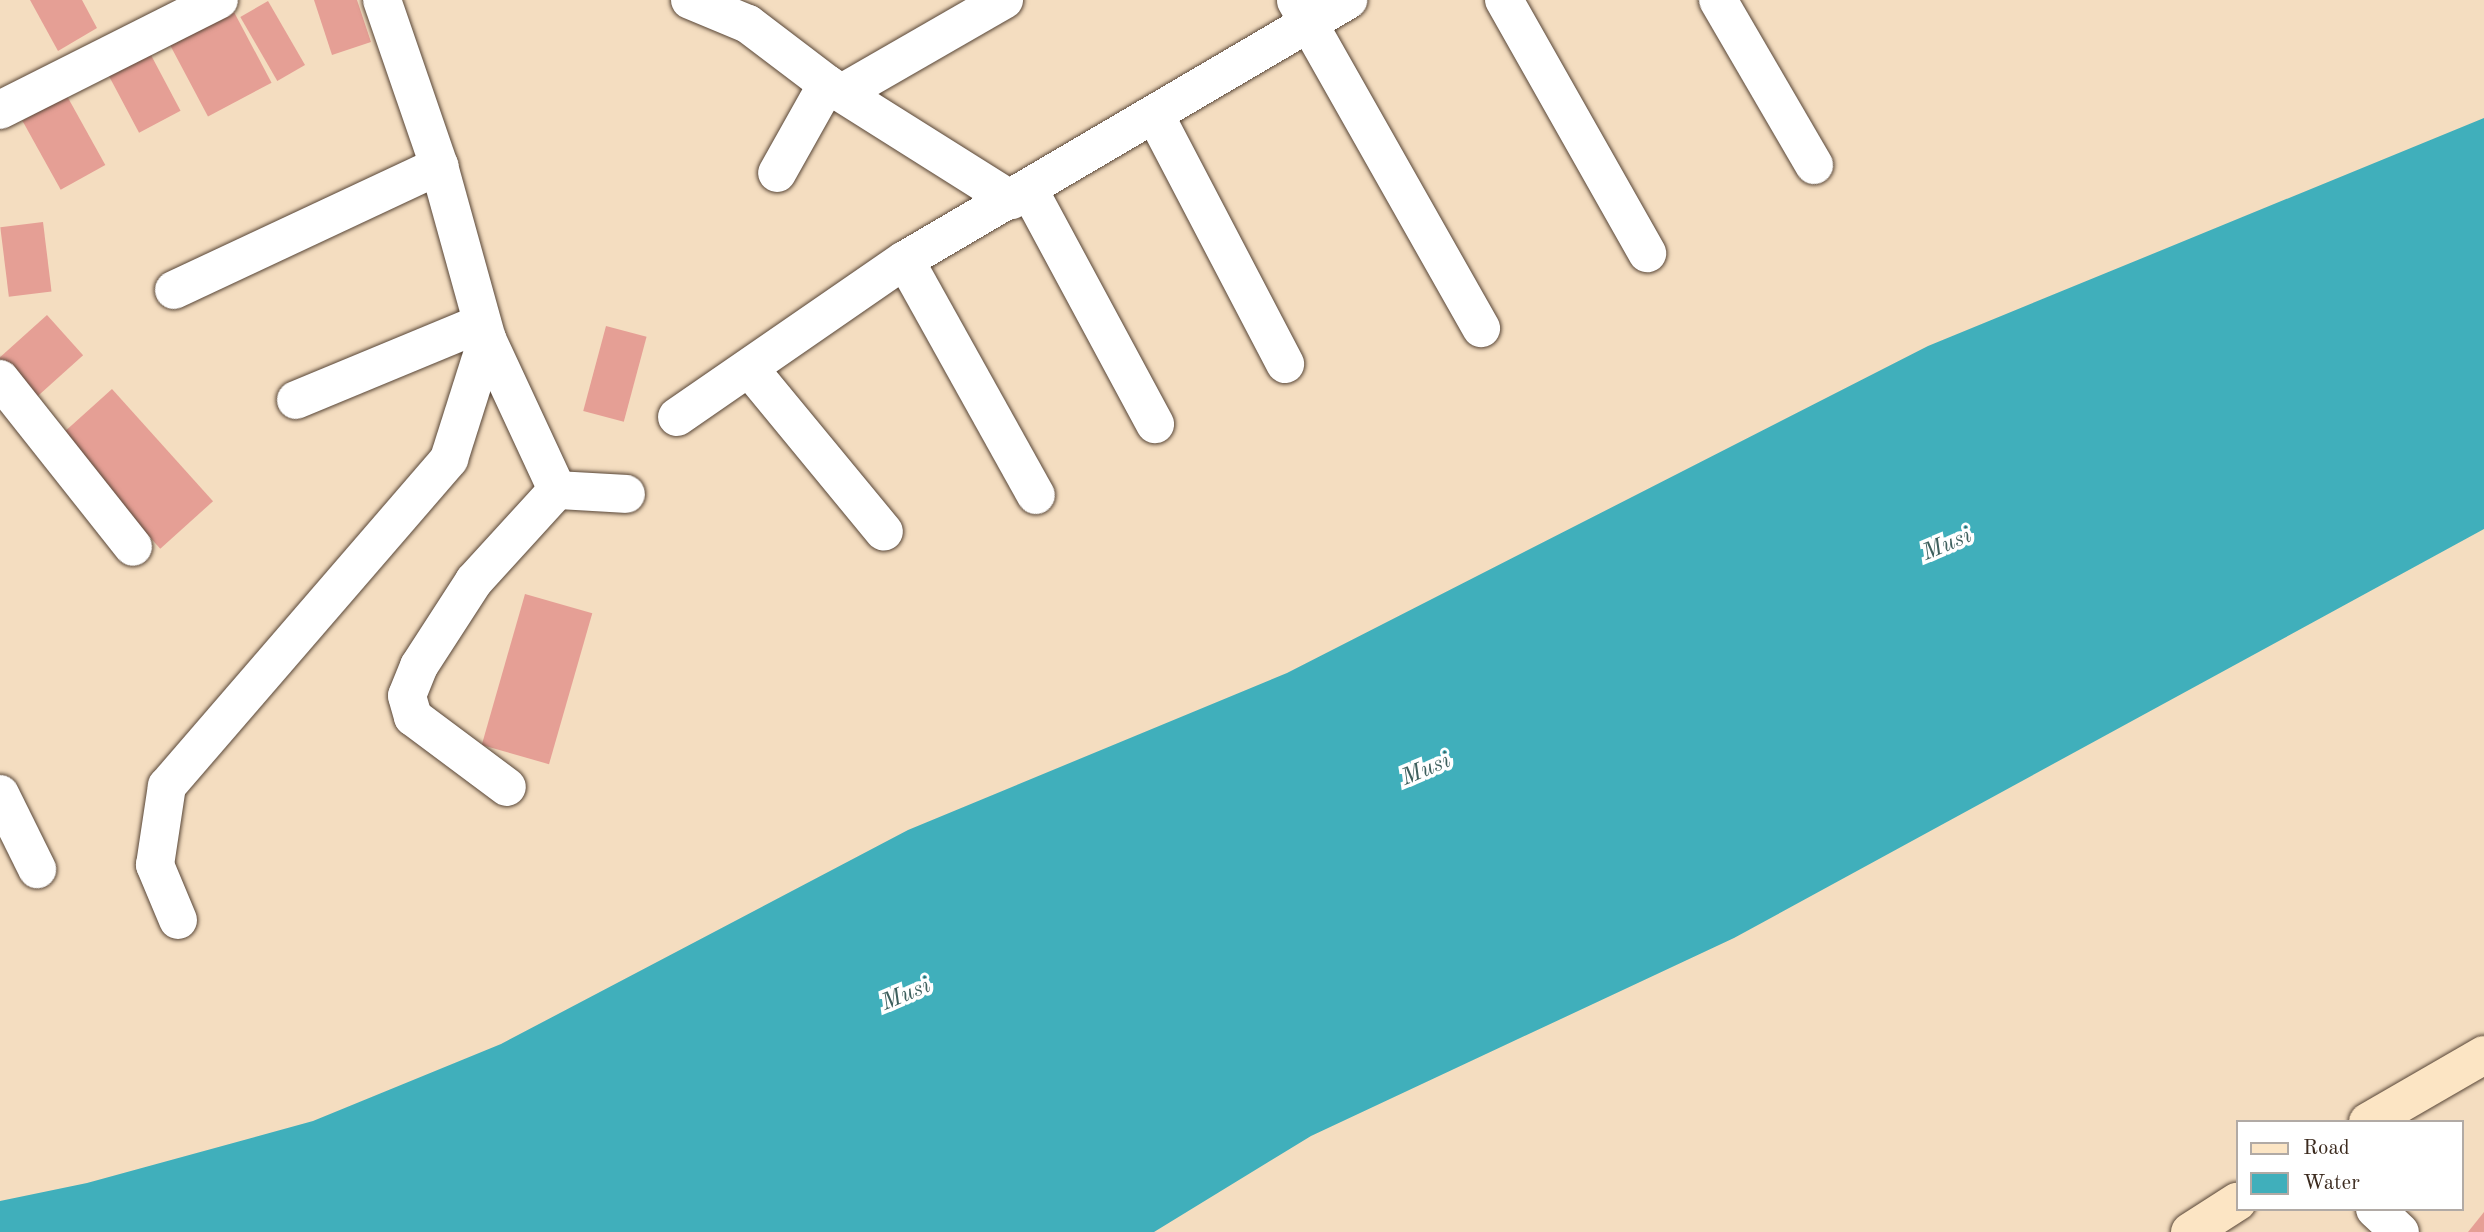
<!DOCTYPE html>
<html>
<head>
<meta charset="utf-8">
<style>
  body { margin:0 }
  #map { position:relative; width:2484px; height:1232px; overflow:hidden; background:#f4ddc0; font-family:"Old Standard TT",serif }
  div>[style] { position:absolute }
  .water>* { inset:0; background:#40afbb }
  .building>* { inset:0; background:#e59f95; transform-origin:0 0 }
  .roads { filter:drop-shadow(0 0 2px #574536) drop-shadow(0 0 2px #574536) }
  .street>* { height:38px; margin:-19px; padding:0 19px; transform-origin:19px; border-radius:19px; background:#fff }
  .secondary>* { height:38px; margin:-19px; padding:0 19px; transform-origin:19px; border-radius:19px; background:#fce5c4 }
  span { translate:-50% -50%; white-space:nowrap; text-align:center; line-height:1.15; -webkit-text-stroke:7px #fff; paint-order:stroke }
  .water-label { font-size:23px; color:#3d5f5d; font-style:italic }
  .legend { position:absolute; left:2236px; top:1120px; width:228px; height:91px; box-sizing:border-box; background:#fff; border:2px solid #b1aaa5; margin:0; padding:9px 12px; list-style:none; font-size:21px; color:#3b2a1e }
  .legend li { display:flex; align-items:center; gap:14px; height:35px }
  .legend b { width:35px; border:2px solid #b1aaa5 }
</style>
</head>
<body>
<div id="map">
  <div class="water">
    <div style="clip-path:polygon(2484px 118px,2484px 529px,1734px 938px,1311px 1136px,1154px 1232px,0 1232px,0 1201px,87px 1183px,313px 1121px,501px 1044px,908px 830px,1287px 673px,1928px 346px)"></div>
  </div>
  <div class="building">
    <div style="clip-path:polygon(30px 0,82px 0,97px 28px,58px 51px)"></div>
    <div style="clip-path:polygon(314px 0,357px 0,371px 42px,332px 55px)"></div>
    <div style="left:268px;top:1px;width:74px;height:32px;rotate:60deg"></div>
    <div style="left:234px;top:12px;width:80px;height:72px;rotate:62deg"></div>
    <div style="left:143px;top:40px;width:80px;height:47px;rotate:62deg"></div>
    <div style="left:67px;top:96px;width:79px;height:51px;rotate:61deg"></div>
    <div style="left:43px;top:222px;width:70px;height:43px;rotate:83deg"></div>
    <div style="left:47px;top:315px;width:54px;height:64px;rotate:48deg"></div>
    <div style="left:606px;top:326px;width:42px;height:88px;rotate:15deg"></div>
    <div style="left:112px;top:389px;width:151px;height:71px;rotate:48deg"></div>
    <div style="left:525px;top:594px;width:70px;height:157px;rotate:16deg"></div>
    <div style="clip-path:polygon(2484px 1212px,2484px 1232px,2468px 1232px)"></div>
  </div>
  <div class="roads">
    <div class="street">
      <div style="left:382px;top:0;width:176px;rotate:71deg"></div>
      <div style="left:439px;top:166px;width:180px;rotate:74.5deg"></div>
      <div style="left:487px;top:339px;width:166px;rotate:65.1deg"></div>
      <div style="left:557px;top:490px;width:123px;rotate:132.4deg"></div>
      <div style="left:474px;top:581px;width:101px;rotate:122.9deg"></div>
      <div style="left:419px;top:666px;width:32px;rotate:112deg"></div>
      <div style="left:407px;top:696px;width:22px;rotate:74deg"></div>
      <div style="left:413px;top:717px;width:117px;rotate:36.7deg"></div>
      <div style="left:690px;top:0;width:63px;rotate:22.5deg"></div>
      <div style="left:748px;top:24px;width:99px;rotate:37.2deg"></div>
      <div style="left:827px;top:84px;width:102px;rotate:119.3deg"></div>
      <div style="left:1504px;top:0;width:291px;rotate:60.5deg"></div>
      <div style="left:1718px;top:0;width:191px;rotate:59.8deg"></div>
      <div style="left:1296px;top:1px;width:376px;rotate:60.5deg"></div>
      <div style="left:827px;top:84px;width:218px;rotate:32.2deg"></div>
      <div style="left:842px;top:93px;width:187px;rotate:-29.9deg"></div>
      <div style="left:0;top:110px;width:245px;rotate:-26.7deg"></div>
      <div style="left:1155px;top:115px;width:281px;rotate:62.4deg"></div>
      <div style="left:1029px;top:190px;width:266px;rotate:61.7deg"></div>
      <div style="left:905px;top:260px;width:269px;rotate:60.9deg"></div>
      <div style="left:174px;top:290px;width:293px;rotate:-25.1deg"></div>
      <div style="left:749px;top:368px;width:212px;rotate:50.5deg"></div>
      <div style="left:0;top:379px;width:214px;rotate:51.6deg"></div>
      <div style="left:296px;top:400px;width:201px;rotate:-22.5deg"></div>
      <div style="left:677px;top:417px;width:277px;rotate:-34.6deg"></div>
      <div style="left:905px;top:260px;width:514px;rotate:-30.41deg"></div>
      <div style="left:557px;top:490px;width:69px;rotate:3.3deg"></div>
      <div style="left:0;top:794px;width:84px;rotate:63.7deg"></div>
      <div style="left:178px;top:920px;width:60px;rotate:-112.7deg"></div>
      <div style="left:155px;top:865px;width:80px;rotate:-81.4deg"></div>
      <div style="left:167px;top:786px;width:432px;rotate:-49.2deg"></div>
      <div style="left:449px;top:459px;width:126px;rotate:-72.4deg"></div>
      <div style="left:2375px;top:1209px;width:34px;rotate:43deg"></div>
    </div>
    <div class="secondary">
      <div style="left:2368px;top:1122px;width:134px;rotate:-30deg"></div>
      <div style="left:2190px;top:1232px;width:56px;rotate:-32.6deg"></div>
    </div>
  </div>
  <div class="water-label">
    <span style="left:1947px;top:545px;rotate:-23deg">Musi</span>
    <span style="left:1426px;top:770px;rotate:-23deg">Musi</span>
    <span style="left:906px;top:995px;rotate:-23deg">Musi</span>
  </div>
  <ul class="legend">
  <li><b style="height:9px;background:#fce5c4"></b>Road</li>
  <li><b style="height:19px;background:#40afbb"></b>Water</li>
  </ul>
</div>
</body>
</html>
